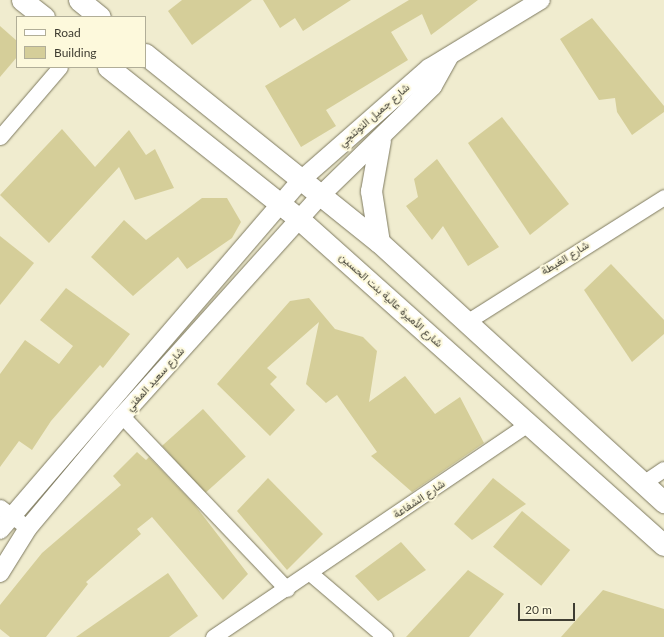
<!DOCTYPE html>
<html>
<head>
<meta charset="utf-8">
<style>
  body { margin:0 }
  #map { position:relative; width:664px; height:637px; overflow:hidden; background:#f0eccf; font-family:Lato,Vazirmatn,sans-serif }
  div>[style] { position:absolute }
  .building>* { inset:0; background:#d5ce99; transform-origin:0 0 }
  .roads { filter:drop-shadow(0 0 1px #7d795f) drop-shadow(0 0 1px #7d795f) }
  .minor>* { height:15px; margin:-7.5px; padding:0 7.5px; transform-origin:7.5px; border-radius:7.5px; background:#fff }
  .tertiary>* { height:18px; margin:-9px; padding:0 9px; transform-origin:9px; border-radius:9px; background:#fff }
  .secondary>* { height:21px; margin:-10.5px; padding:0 10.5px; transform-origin:10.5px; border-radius:10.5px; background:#fff }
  span { translate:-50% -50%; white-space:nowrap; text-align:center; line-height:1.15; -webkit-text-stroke:4px #fdf9dc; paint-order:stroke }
  .street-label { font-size:11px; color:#3f3d32 }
  .legend { position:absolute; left:16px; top:16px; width:130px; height:52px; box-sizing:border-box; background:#fdf9dc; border:1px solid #b1ae98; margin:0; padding:5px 7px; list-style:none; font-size:12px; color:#3f3d32 }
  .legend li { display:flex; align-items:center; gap:8px; height:20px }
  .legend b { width:20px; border:1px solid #b1ae98 }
  .scale { position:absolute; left:518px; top:603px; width:57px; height:18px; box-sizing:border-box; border:2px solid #3f3d32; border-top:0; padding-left:5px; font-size:12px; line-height:14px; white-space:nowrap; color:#3f3d32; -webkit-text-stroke:3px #fdf9dc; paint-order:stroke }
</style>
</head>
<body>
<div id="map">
  <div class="building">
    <div style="clip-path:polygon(182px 0,252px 0,192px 45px,168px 11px)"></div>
    <div style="clip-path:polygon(263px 0,351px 0,303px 31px,295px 18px,280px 28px)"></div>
    <div style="clip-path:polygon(409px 0,478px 0,431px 35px,422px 14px,391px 32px,408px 60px,326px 110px,336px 126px,301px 147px,265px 86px)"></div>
    <div style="clip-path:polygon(592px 18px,664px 106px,664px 112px,632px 135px,617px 112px,615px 98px,599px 100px,560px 39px)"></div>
    <div style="clip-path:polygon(0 26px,17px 41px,17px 57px,0 77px)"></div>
    <div style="clip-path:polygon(502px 117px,569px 204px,530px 235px,468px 143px)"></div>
    <div style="clip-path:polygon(62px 129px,95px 167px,129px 130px,146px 155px,155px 149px,174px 188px,135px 200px,119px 167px,49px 243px,0 195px)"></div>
    <div style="clip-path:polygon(437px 159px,499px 247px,468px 266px,443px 226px,432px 240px,406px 206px,418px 197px,414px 179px)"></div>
    <div style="clip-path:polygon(202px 198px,227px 198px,241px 222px,232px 238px,187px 269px,178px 257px,133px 296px,91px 257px,124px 220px,146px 240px)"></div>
    <div style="clip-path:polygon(0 236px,34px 263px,0 305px)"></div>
    <div style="clip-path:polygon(611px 264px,664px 320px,664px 334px,632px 362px,584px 290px)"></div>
    <div style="clip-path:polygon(66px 288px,130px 334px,103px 368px,100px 365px,51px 421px,32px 450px,19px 441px,0 467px,0 374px,25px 340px,59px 364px,73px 346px,40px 320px)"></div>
    <div style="clip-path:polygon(309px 298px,335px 329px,363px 337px,377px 351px,369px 402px,405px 376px,435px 414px,460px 397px,484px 443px,412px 492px,371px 456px,377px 452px,337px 395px,326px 403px,306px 384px,319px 322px,267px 368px,277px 377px,270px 384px,295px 410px,270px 436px,217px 384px,290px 301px)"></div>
    <div style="left:203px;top:409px;width:64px;height:55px;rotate:48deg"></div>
    <div style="clip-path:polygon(137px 452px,146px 460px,149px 457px,194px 504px,248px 574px,223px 600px,152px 517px,137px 529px,141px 534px,86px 582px,88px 584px,46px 637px,10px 637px,0 629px,0 605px,42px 553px,121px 485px,113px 476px)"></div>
    <div style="clip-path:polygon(268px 478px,323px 534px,287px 570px,237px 511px)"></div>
    <div style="clip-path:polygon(493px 478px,526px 504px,472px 540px,454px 524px)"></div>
    <div style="left:522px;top:511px;width:62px;height:46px;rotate:39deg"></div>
    <div style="clip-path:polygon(401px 542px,426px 570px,378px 601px,355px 576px)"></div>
    <div style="clip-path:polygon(468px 570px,504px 594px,469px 637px,406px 637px)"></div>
    <div style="clip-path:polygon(168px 573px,198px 616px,169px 637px,76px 637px)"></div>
    <div style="clip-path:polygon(603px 590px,664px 609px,664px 637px,561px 637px)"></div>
  </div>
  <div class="roads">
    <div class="minor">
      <div style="left:0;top:137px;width:92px;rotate:-49.4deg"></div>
      <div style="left:468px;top:321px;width:232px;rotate:-32.3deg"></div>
      <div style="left:122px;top:416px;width:239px;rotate:46.4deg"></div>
      <div style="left:643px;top:483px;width:25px;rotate:-34deg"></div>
      <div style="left:0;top:507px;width:35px;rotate:37deg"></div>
      <div style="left:310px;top:573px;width:99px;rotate:40.5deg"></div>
      <div style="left:213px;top:637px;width:380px;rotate:-34.1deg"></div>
    </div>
    <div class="tertiary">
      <div style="left:0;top:530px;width:463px;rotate:-49.3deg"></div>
      <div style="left:302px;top:179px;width:169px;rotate:-41.2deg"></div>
      <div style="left:429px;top:68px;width:131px;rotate:-31.3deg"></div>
      <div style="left:0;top:573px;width:53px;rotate:-58.1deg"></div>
      <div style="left:28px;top:528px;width:146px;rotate:-50deg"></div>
      <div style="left:122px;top:416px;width:297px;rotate:-48deg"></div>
      <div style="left:321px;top:195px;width:156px;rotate:-44.2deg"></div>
      <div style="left:433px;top:86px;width:33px;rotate:-61deg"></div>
    </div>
    <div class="secondary">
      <div style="left:22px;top:0;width:28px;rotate:38deg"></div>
      <div style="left:79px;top:0;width:27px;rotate:39deg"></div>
      <div style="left:145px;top:54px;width:300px;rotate:38.8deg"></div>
      <div style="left:379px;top:242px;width:386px;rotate:42.4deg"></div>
      <div style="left:108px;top:67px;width:244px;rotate:38.5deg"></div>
      <div style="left:299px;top:219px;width:489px;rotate:41.8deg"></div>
      <div style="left:379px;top:242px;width:52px;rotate:-98.9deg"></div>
      <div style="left:371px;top:191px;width:52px;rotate:-80deg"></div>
    </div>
  </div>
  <div class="street-label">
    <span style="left:374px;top:115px;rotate:-41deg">شارع جميل التوتنجي</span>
    <span style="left:565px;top:258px;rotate:-32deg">شارع الغبطة</span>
    <span style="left:391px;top:300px;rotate:42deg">شارع الأميرة عالية بنت الحسين</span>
    <span style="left:155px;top:379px;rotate:-48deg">شارع سعيد المفتي</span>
    <span style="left:419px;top:499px;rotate:-34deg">شارع الشفاعة</span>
  </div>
  <ul class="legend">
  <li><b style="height:5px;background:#fff"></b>Road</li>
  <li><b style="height:11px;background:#d5ce99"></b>Building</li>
  </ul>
  <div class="scale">20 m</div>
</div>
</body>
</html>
